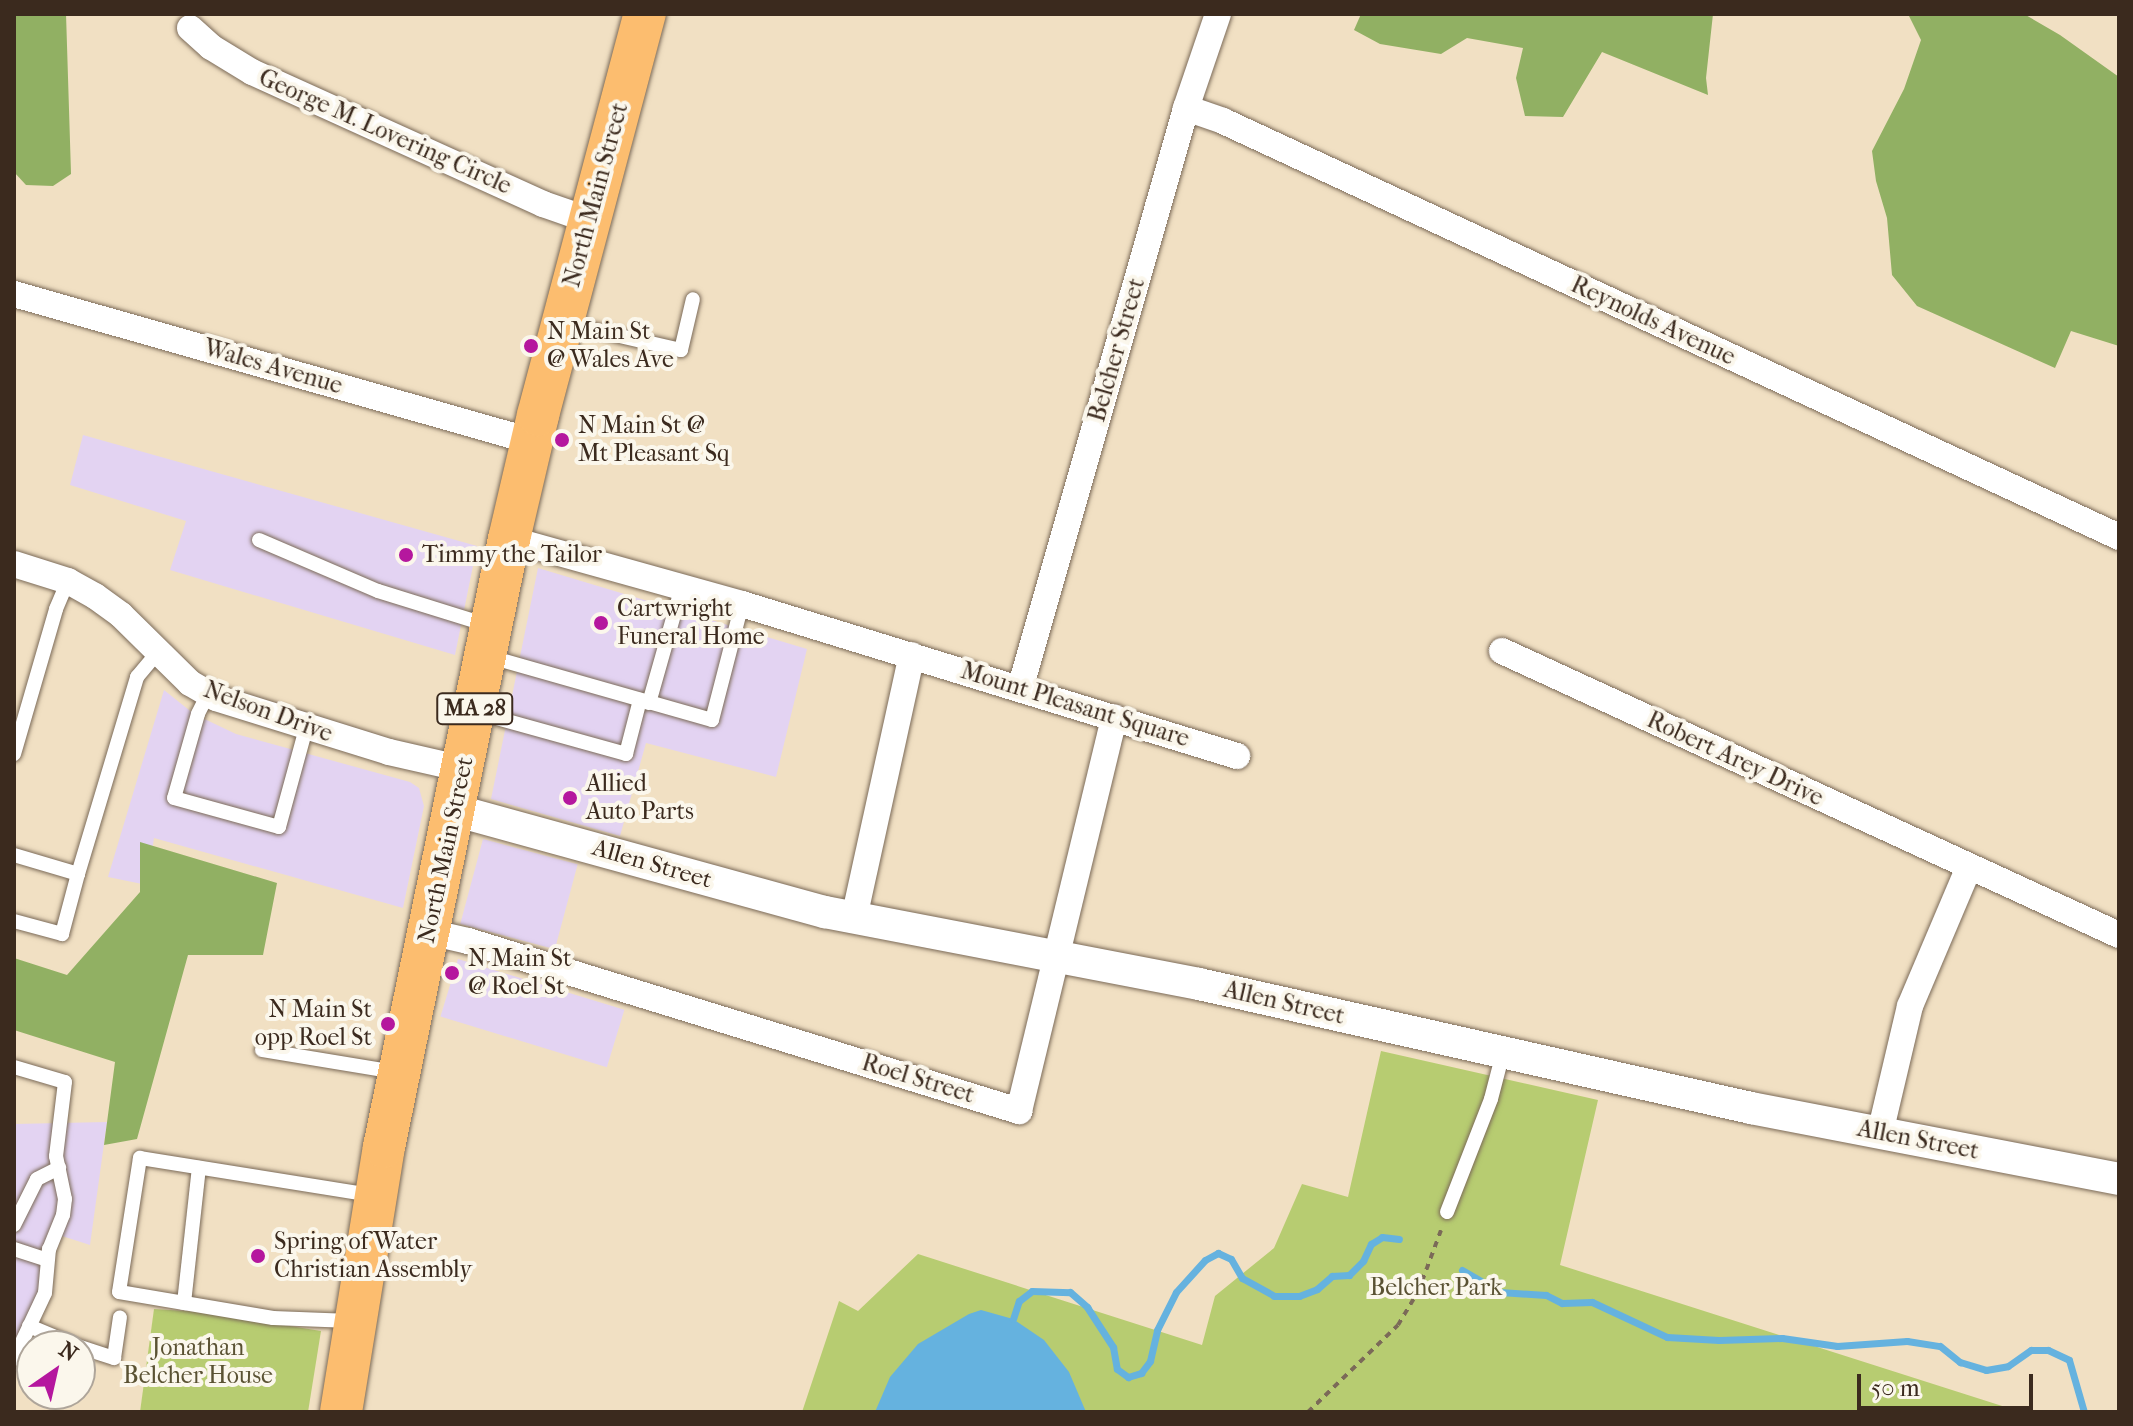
<!DOCTYPE html>
<html>
<head>
<meta charset="utf-8">
<style>
  body { margin:0 }
  #map { position:relative; width:2133px; height:1426px; overflow:hidden; background:#f1e0c3; font-family:"IM FELL French Canon",serif }
  div>[style] { position:absolute }
  .built>* { inset:0; background:#e3d3f2; transform-origin:0 0 }
  .green>* { inset:0; background:#b7cc71 }
  .forest>* { inset:0; background:#91b063 }
  .water>* { inset:0; background:#65b2df }
  .stream>* { height:7px; margin:-3.5px; padding:0 3.5px; transform-origin:3.5px; border-radius:3.5px; background:#65b2df }
  .path>* { height:4px; margin-top:-2px; transform-origin:0; background:repeating-linear-gradient(90deg,#7b6a58 0 6px,transparent 0 12px) }
  .roads { filter:drop-shadow(0 0 2px #7b6a58) drop-shadow(0 0 2px #7b6a58) }
  .service>* { height:14px; margin:-7px; padding:0 7px; transform-origin:7px; border-radius:7px; background:#fff }
  .minor>* { height:26px; margin:-13px; padding:0 13px; transform-origin:13px; border-radius:13px; background:#fff }
  .tertiary>* { height:32px; margin:-16px; padding:0 16px; transform-origin:16px; border-radius:16px; background:#fff }
  .primary>* { height:42px; margin:-21px; padding:0 21px; transform-origin:21px; border-radius:21px; background:#fcbd6f }
  .dots>* { width:22px; height:22px; translate:-50% -50%; box-sizing:border-box; border:4px solid #fbf7ec; border-radius:50% }
  span { translate:-50% -50%; white-space:nowrap; text-align:center; line-height:1.15; -webkit-text-stroke:8px #fbf7ec; paint-order:stroke }
  .shield-label span { padding:2px 6px; background:#fbf7ec; border:2px solid; border-radius:6px; -webkit-text-stroke-width:0 }
  .shield-label { font-size:22px; color:#3b2a1e; font-weight:700 }
  .street-label { font-size:24px; color:#3b2a1e }
  .poi-label { font-size:24px; color:#3b2a1e }
  .left { translate:0 -50%; text-align:left }
  .right { translate:-100% -50%; text-align:right }
  .park-label { font-size:24px; color:#5a5233 }
  .frame { position:absolute; inset:0; border:16px solid #3b2a1e; pointer-events:none }
  .north { position:absolute; left:16px; top:1330px; width:80px; height:80px; box-sizing:border-box; background:#fbf7ec; border:2px solid #aea59a; border-radius:50%; rotate:34deg; font-size:22px; font-weight:700; line-height:32px; text-align:center; color:#3b2a1e }
  .north::after { content:''; display:block; margin:auto; width:28px; height:36px; background:#b5179e; clip-path:polygon(50% 0,100% 100%,50% 72%,0 100%) }
  .scale { position:absolute; left:1857px; top:1374px; width:176px; height:36px; box-sizing:border-box; border:4px solid #3b2a1e; border-top:0; padding-left:10px; font-size:24px; line-height:28px; white-space:nowrap; color:#3b2a1e; -webkit-text-stroke:6px #fbf7ec; paint-order:stroke }
</style>
</head>
<body>
<div id="map">
  <div class="built">
    <div style="clip-path:polygon(83px 435px,477px 546px,455px 655px,170px 570px,186px 521px,70px 485px)"></div>
    <div style="clip-path:polygon(538px 568px,807px 649px,776px 777px,646px 743px,620px 836px,491px 799px)"></div>
    <div style="clip-path:polygon(164px 690px,194px 714px,236px 734px,410px 782px,419px 788px,424px 806px,403px 908px,154px 838px,147px 885px,108px 877px)"></div>
    <div style="left:483px;top:839px;width:98px;height:88px;rotate:15deg"></div>
    <div style="left:458px;top:959px;width:174px;height:60px;rotate:17deg"></div>
    <div style="clip-path:polygon(107px 1122px,90px 1245px,62px 1236px,14px 1355px,14px 1124px)"></div>
  </div>
  <div class="green">
    <div style="clip-path:polygon(1381px 1051px,1598px 1100px,1560px 1265px,2021px 1412px,802px 1412px,839px 1301px,858px 1311px,918px 1254px,1202px 1345px,1215px 1296px,1274px 1248px,1302px 1184px,1348px 1197px)"></div>
    <div style="clip-path:polygon(154px 1309px,202px 1312px,321px 1331px,308px 1412px,140px 1412px)"></div>
  </div>
  <div class="forest">
    <div style="clip-path:polygon(14px 14px,66px 14px,71px 174px,53px 186px,26px 185px,14px 172px)"></div>
    <div style="clip-path:polygon(1361px 14px,1713px 14px,1706px 78px,1708px 95px,1602px 52px,1563px 117px,1525px 116px,1516px 78px,1523px 48px,1467px 38px,1441px 54px,1380px 44px,1354px 30px)"></div>
    <div style="clip-path:polygon(1908px 14px,2024px 14px,2060px 35px,2119px 77px,2119px 346px,2071px 331px,2055px 368px,1917px 306px,1892px 275px,1887px 218px,1876px 181px,1872px 151px,1904px 89px,1921px 40px)"></div>
    <div style="clip-path:polygon(140px 842px,277px 883px,263px 955px,188px 955px,137px 1139px,104px 1145px,115px 1062px,14px 1030px,14px 958px,67px 975px,140px 892px)"></div>
  </div>
  <div class="water">
    <div style="clip-path:polygon(981px 1310px,1013px 1319px,1044px 1340px,1069px 1372px,1086px 1412px,875px 1412px,890px 1377px,918px 1344px,969px 1314px)"></div>
  </div>
  <div class="stream">
    <div style="left:1462px;top:1270px;width:44px;rotate:30.1deg"></div>
    <div style="left:1500px;top:1292px;width:46px;rotate:3.7deg"></div>
    <div style="left:1546px;top:1295px;width:18px;rotate:27deg"></div>
    <div style="left:1562px;top:1303px;width:30px;rotate:-2deg"></div>
    <div style="left:1592px;top:1302px;width:83px;rotate:25deg"></div>
    <div style="left:1667px;top:1337px;width:52px;rotate:3.3deg"></div>
    <div style="left:1719px;top:1340px;width:63px;rotate:-1.8deg"></div>
    <div style="left:1782px;top:1338px;width:56px;rotate:8.3deg"></div>
    <div style="left:1837px;top:1346px;width:70px;rotate:-4.1deg"></div>
    <div style="left:1907px;top:1341px;width:33px;rotate:9deg"></div>
    <div style="left:1940px;top:1346px;width:26px;rotate:39deg"></div>
    <div style="left:1960px;top:1362px;width:27px;rotate:17deg"></div>
    <div style="left:1986px;top:1370px;width:22px;rotate:-10deg"></div>
    <div style="left:2008px;top:1366px;width:28px;rotate:-35deg"></div>
    <div style="left:2031px;top:1350px;width:17px"></div>
    <div style="left:2048px;top:1350px;width:23px;rotate:25deg"></div>
    <div style="left:2069px;top:1360px;width:54px;rotate:73.9deg"></div>
    <div style="left:1013px;top:1319px;width:19px;rotate:-72deg"></div>
    <div style="left:1019px;top:1301px;width:16px;rotate:-38deg"></div>
    <div style="left:1032px;top:1291px;width:38px;rotate:2deg"></div>
    <div style="left:1070px;top:1292px;width:23px;rotate:41deg"></div>
    <div style="left:1087px;top:1307px;width:48px;rotate:57deg"></div>
    <div style="left:1113px;top:1347px;width:22px;rotate:80deg"></div>
    <div style="left:1117px;top:1369px;width:14px;rotate:36deg"></div>
    <div style="left:1128px;top:1377px;width:14px;rotate:-17deg"></div>
    <div style="left:1141px;top:1373px;width:15px;rotate:-53deg"></div>
    <div style="left:1150px;top:1361px;width:32px;rotate:-77deg"></div>
    <div style="left:1157px;top:1330px;width:42px;rotate:-63.4deg"></div>
    <div style="left:1176px;top:1292px;width:43px;rotate:-47.8deg"></div>
    <div style="left:1205px;top:1260px;width:15px;rotate:-28deg"></div>
    <div style="left:1218px;top:1253px;width:14px;rotate:25deg"></div>
    <div style="left:1231px;top:1259px;width:22px;rotate:60deg"></div>
    <div style="left:1242px;top:1278px;width:37px;rotate:29deg"></div>
    <div style="left:1274px;top:1296px;width:25px"></div>
    <div style="left:1299px;top:1296px;width:19px;rotate:-21deg"></div>
    <div style="left:1317px;top:1289px;width:20px;rotate:-41deg"></div>
    <div style="left:1332px;top:1276px;width:17px;rotate:-3deg"></div>
    <div style="left:1349px;top:1275px;width:20px;rotate:-45deg"></div>
    <div style="left:1363px;top:1261px;width:19px;rotate:-65deg"></div>
    <div style="left:1371px;top:1244px;width:13px;rotate:-32deg"></div>
    <div style="left:1382px;top:1237px;width:17px;rotate:7deg"></div>
  </div>
  <div class="path">
    <div style="left:1308px;top:1412px;width:125px;rotate:-44deg"></div>
    <div style="left:1398px;top:1325px;width:39px;rotate:-59deg"></div>
    <div style="left:1418px;top:1292px;width:66px;rotate:-69.6deg"></div>
  </div>
  <div class="roads">
    <div class="service">
      <div style="left:568px;top:324px;width:116px;rotate:13deg"></div>
      <div style="left:681px;top:350px;width:52px;rotate:-76.8deg"></div>
      <div style="left:259px;top:540px;width:129px;rotate:23.2deg"></div>
      <div style="left:378px;top:591px;width:114px;rotate:17.3deg"></div>
      <div style="left:487px;top:656px;width:234px;rotate:15.9deg"></div>
      <div style="left:712px;top:720px;width:120px;rotate:-75.5deg"></div>
      <div style="left:208px;top:694px;width:22px;rotate:117deg"></div>
      <div style="left:198px;top:714px;width:87px;rotate:105.9deg"></div>
      <div style="left:174px;top:798px;width:109px;rotate:15.4deg"></div>
      <div style="left:279px;top:827px;width:103px;rotate:-74.7deg"></div>
      <div style="left:649px;top:703px;width:122px;rotate:-74.2deg"></div>
      <div style="left:475px;top:712px;width:157px;rotate:15.5deg"></div>
      <div style="left:626px;top:754px;width:56px;rotate:-75.5deg"></div>
      <div style="left:14px;top:754px;width:151px;rotate:-73.8deg"></div>
      <div style="left:56px;top:609px;width:30px;rotate:-67deg"></div>
      <div style="left:14px;top:855px;width:67px;rotate:16.5deg"></div>
      <div style="left:78px;top:874px;width:206px;rotate:-73.3deg"></div>
      <div style="left:137px;top:677px;width:33px;rotate:-50deg"></div>
      <div style="left:14px;top:921px;width:50px;rotate:15.2deg"></div>
      <div style="left:62px;top:934px;width:62px;rotate:-75.1deg"></div>
      <div style="left:262px;top:1050px;width:135px;rotate:9.4deg"></div>
      <div style="left:14px;top:1067px;width:53px;rotate:16.4deg"></div>
      <div style="left:65px;top:1082px;width:75px;rotate:96.9deg"></div>
      <div style="left:56px;top:1156px;width:44px;rotate:78.2deg"></div>
      <div style="left:65px;top:1199px;width:16px;rotate:97deg"></div>
      <div style="left:63px;top:1215px;width:37px;rotate:112deg"></div>
      <div style="left:49px;top:1249px;width:44px;rotate:95.2deg"></div>
      <div style="left:45px;top:1293px;width:73px;rotate:115.2deg"></div>
      <div style="left:1447px;top:1212px;width:121px;rotate:-68.7deg"></div>
      <div style="left:1491px;top:1099px;width:48px;rotate:-75.4deg"></div>
      <div style="left:14px;top:1225px;width:51px;rotate:-63.4deg"></div>
      <div style="left:37px;top:1179px;width:25px;rotate:-27deg"></div>
      <div style="left:14px;top:1249px;width:35px;rotate:18deg"></div>
      <div style="left:184px;top:1303px;width:136px;rotate:-83.7deg"></div>
      <div style="left:351px;top:1321px;width:78px;rotate:-177.8deg"></div>
      <div style="left:273px;top:1318px;width:156px;rotate:-170.4deg"></div>
      <div style="left:119px;top:1292px;width:136px;rotate:-81.1deg"></div>
      <div style="left:140px;top:1158px;width:234px;rotate:9.1deg"></div>
      <div style="left:29px;top:1326px;width:52px;rotate:22.6deg"></div>
      <div style="left:80px;top:1347px;width:36px;rotate:18deg"></div>
      <div style="left:114px;top:1358px;width:41px;rotate:-81.7deg"></div>
    </div>
    <div class="minor">
      <div style="left:190px;top:28px;width:28px;rotate:42deg"></div>
      <div style="left:211px;top:47px;width:48px;rotate:31.4deg"></div>
      <div style="left:252px;top:72px;width:320px;rotate:24.4deg"></div>
      <div style="left:543px;top:204px;width:49px;rotate:19.2deg"></div>
      <div style="left:1186px;top:108px;width:39px;rotate:19deg"></div>
      <div style="left:1223px;top:121px;width:988px;rotate:24.9deg"></div>
      <div style="left:14px;top:294px;width:537px;rotate:15.87deg"></div>
      <div style="left:509px;top:539px;width:242px;rotate:15.6deg"></div>
      <div style="left:742px;top:604px;width:518px;rotate:17.07deg"></div>
      <div style="left:14px;top:564px;width:57px;rotate:17.5deg"></div>
      <div style="left:68px;top:581px;width:31px;rotate:29deg"></div>
      <div style="left:95px;top:596px;width:32px;rotate:36deg"></div>
      <div style="left:121px;top:615px;width:97px;rotate:44.6deg"></div>
      <div style="left:190px;top:683px;width:30px;rotate:30deg"></div>
      <div style="left:216px;top:698px;width:181px;rotate:17.3deg"></div>
      <div style="left:389px;top:752px;width:77px;rotate:12.8deg"></div>
      <div style="left:1502px;top:651px;width:679px;rotate:24.72deg"></div>
      <div style="left:1020px;top:689px;width:604px;rotate:-74.05deg"></div>
      <div style="left:1186px;top:108px;width:99px;rotate:-71.2deg"></div>
      <div style="left:854px;top:918px;width:269px;rotate:-77.6deg"></div>
      <div style="left:429px;top:932px;width:40px;rotate:13deg"></div>
      <div style="left:468px;top:941px;width:577px;rotate:17.15deg"></div>
      <div style="left:1019px;top:1111px;width:405px;rotate:-76.4deg"></div>
      <div style="left:1880px;top:1133px;width:130px;rotate:-76.7deg"></div>
      <div style="left:1910px;top:1006px;width:151px;rotate:-67deg"></div>
    </div>
    <div class="tertiary">
      <div style="left:454px;top:810px;width:385px;rotate:15.4deg"></div>
      <div style="left:825px;top:912px;width:381px;rotate:10.9deg"></div>
      <div style="left:1199px;top:984px;width:566px;rotate:12.66deg"></div>
      <div style="left:1751px;top:1108px;width:375px;rotate:10.9deg"></div>
    </div>
    <div class="primary">
      <div style="left:341px;top:1412px;width:268px;rotate:-80.8deg"></div>
      <div style="left:384px;top:1147px;width:621px;rotate:-78.38deg"></div>
      <div style="left:509px;top:539px;width:127px;rotate:-76.8deg"></div>
      <div style="left:538px;top:415px;width:415px;rotate:-75.1deg"></div>
    </div>
  </div>
  <div class="dots">
    <div style="left:531px;top:346px;background:#b5179e"></div>
    <div style="left:562px;top:440px;background:#b5179e"></div>
    <div style="left:406px;top:555px;background:#b5179e"></div>
    <div style="left:601px;top:623px;background:#b5179e"></div>
    <div style="left:570px;top:798px;background:#b5179e"></div>
    <div style="left:452px;top:973px;background:#b5179e"></div>
    <div style="left:388px;top:1024px;background:#b5179e"></div>
    <div style="left:258px;top:1256px;background:#b5179e"></div>
  </div>
  <div class="shield-label">
    <span style="left:475px;top:709px">MA 28</span>
  </div>
  <div class="street-label">
    <span style="left:385px;top:132px;rotate:24deg">George M. Lovering Circle</span>
    <span style="left:596px;top:195px;rotate:-75deg">North Main Street</span>
    <span style="left:1653px;top:321px;rotate:25deg">Reynolds Avenue</span>
    <span style="left:1117px;top:350px;rotate:-74deg">Belcher Street</span>
    <span style="left:273px;top:367px;rotate:16deg">Wales Avenue</span>
    <span style="left:1075px;top:705px;rotate:17deg">Mount Pleasant Square</span>
    <span style="left:268px;top:712px;rotate:20deg">Nelson Drive</span>
    <span style="left:1735px;top:759px;rotate:25deg">Robert Arey Drive</span>
    <span style="left:446px;top:850px;rotate:-78deg">North Main Street</span>
    <span style="left:652px;top:864px;rotate:16deg">Allen Street</span>
    <span style="left:1284px;top:1003px;rotate:13deg">Allen Street</span>
    <span style="left:918px;top:1079px;rotate:17deg">Roel Street</span>
    <span style="left:1918px;top:1140px;rotate:11deg">Allen Street</span>
  </div>
  <div class="poi-label">
    <span class="left" style="left:547px;top:346px">N Main St<br>@ Wales Ave</span>
    <span class="left" style="left:578px;top:440px">N Main St @<br>Mt Pleasant Sq</span>
    <span class="left" style="left:422px;top:555px">Timmy the Tailor</span>
    <span class="left" style="left:617px;top:623px">Cartwright<br>Funeral Home</span>
    <span class="left" style="left:586px;top:798px">Allied<br>Auto Parts</span>
    <span class="left" style="left:468px;top:973px">N Main St<br>@ Roel St</span>
    <span class="right" style="left:372px;top:1024px">N Main St<br>opp Roel St</span>
    <span class="left" style="left:274px;top:1256px">Spring of Water<br>Christian Assembly</span>
  </div>
  <div class="park-label">
    <span style="left:1436px;top:1288px">Belcher Park</span>
    <span style="left:198px;top:1362px">Jonathan<br>Belcher House</span>
  </div>
  <div class="frame"></div>
  <div class="north">N</div>
  <div class="scale">50 m</div>
</div>
</body>
</html>
